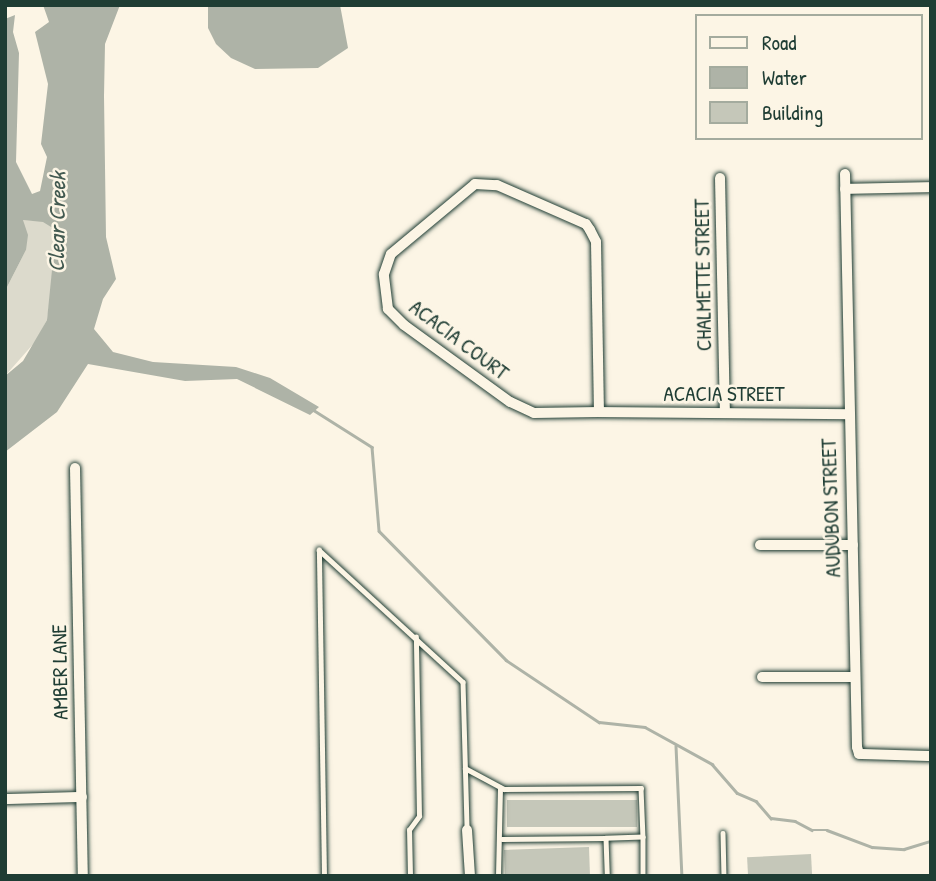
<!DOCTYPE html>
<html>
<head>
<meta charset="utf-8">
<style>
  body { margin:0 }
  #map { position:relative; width:936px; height:881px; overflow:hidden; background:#fcf5e5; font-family:"Patrick Hand",sans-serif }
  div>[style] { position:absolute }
  .green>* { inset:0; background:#dcdacc }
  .water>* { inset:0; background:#aeb3a7 }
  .stream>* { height:2.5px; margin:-1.25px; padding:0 1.25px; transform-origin:1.25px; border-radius:1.25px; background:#aeb3a7 }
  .building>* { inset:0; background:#c5c7b9; transform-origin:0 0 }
  .roads { filter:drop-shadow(0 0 2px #1f3d34) drop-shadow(0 0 2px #1f3d34) }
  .service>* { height:4.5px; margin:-2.25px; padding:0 2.25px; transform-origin:2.25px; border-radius:2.25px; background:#fcf5e5 }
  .minor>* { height:10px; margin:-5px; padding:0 5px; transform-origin:5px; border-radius:5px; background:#fcf5e5 }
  span { translate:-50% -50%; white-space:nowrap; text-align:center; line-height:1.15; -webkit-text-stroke:5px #fcf5e5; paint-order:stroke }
  .street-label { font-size:21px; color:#1f3d34 }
  .water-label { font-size:23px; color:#435a51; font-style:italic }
  .frame { position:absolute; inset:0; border:7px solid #1f3d34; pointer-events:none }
  .legend { position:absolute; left:695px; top:14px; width:228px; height:126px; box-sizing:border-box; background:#fcf5e5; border:2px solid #a4ab9e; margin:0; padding:9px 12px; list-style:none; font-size:21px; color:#1f3d34 }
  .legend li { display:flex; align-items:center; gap:14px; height:35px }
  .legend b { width:35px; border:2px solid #a4ab9e }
</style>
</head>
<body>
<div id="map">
  <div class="green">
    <div style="clip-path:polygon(23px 220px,44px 221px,56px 230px,50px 299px,47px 320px,35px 342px,5px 376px,5px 291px,26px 250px)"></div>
  </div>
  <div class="water">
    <div style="clip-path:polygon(43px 5px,120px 5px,105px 44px,104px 96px,106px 237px,116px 279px,103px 299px,94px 329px,113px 352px,153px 362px,236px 367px,270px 378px,319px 407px,310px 415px,237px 379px,185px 381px,88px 364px,57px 412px,5px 452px,5px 376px,23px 361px,47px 320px,56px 230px,43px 222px,23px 220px,28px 235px,26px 250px,5px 291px,5px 19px,15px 15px,13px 32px,19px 53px,16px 162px,32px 194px,40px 191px,47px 157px,41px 144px,48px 84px,35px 32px,49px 22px)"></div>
    <div style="clip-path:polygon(208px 5px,340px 5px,348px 48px,318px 68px,255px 69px,231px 58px,216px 44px,208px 28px)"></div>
  </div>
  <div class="stream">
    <div style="left:312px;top:409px;width:71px;rotate:32.3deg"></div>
    <div style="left:372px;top:447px;width:84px;rotate:85.2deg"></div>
    <div style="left:379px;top:531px;width:181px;rotate:45.4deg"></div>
    <div style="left:506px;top:660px;width:112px;rotate:33.7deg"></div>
    <div style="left:599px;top:722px;width:46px;rotate:6.2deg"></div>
    <div style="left:645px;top:727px;width:77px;rotate:28.9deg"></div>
    <div style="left:712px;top:764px;width:38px;rotate:49deg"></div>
    <div style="left:737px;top:793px;width:21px;rotate:23deg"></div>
    <div style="left:756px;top:801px;width:23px;rotate:49deg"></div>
    <div style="left:771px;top:818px;width:24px;rotate:7deg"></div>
    <div style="left:795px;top:821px;width:19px;rotate:28deg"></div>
    <div style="left:812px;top:830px;width:15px"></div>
    <div style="left:827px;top:830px;width:48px;rotate:20.7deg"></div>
    <div style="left:872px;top:847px;width:32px;rotate:4deg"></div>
    <div style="left:904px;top:849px;width:28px;rotate:-17deg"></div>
    <div style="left:676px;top:746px;width:130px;rotate:87.4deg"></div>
  </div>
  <div class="building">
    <div style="left:637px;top:800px;width:27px;height:130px;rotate:90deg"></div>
    <div style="left:589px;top:847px;width:29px;height:85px;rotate:88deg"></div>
    <div style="left:811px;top:854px;width:22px;height:64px;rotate:87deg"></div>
  </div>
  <div class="roads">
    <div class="service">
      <div style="left:465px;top:768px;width:44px;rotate:28.3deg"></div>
      <div style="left:504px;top:789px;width:137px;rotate:-0.4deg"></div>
      <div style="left:641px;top:788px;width:49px;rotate:87.7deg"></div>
      <div style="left:643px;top:837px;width:37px;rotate:178deg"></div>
      <div style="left:606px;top:838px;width:38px;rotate:88deg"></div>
      <div style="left:723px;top:833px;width:43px;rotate:88.7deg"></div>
      <div style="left:643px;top:837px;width:39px;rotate:90deg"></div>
      <div style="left:502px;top:839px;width:104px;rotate:-0.6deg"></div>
      <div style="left:324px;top:876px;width:326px;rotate:-90.9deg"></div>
      <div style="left:319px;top:550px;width:195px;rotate:42.5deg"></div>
      <div style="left:463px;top:682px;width:147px;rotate:88.4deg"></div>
      <div style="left:410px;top:876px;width:46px;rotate:-91.2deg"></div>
      <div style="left:409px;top:830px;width:17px;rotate:-54deg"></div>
      <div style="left:419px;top:816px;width:179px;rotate:-91deg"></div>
      <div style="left:498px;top:876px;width:88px;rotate:-88.7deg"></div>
    </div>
    <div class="minor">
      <div style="left:845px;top:174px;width:573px;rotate:88.8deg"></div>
      <div style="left:857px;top:747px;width:7px;rotate:74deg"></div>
      <div style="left:859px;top:754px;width:72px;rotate:1.6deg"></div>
      <div style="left:720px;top:178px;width:235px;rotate:88.8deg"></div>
      <div style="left:475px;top:184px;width:22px;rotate:3deg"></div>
      <div style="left:497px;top:185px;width:97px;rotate:23.7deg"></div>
      <div style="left:586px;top:224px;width:7px;rotate:56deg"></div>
      <div style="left:590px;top:230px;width:13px;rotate:63deg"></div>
      <div style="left:596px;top:242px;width:170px;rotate:89deg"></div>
      <div style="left:599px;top:412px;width:65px;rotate:179.1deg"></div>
      <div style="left:534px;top:413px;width:26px;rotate:-155deg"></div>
      <div style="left:510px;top:402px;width:131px;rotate:-144deg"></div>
      <div style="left:404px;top:325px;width:23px;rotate:-135deg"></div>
      <div style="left:388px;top:309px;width:35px;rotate:-97deg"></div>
      <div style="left:384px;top:274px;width:21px;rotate:-71deg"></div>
      <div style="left:391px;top:254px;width:109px;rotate:-39.8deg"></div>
      <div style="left:845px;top:189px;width:86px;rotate:-1.3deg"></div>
      <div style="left:599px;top:412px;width:249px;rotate:0.5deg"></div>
      <div style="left:75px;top:468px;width:408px;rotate:88.9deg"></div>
      <div style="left:760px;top:545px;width:93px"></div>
      <div style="left:762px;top:677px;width:92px"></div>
      <div style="left:5px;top:799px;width:77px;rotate:-1.5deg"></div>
      <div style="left:467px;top:830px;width:46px;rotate:86.3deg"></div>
    </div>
  </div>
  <div class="street-label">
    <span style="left:703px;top:275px;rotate:-91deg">CHALMETTE STREET</span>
    <span style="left:459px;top:340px;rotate:37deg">ACACIA COURT</span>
    <span style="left:724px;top:394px">ACACIA STREET</span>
    <span style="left:831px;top:508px;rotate:-92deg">AUDUBON STREET</span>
    <span style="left:60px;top:672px;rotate:-91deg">AMBER LANE</span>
  </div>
  <div class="water-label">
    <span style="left:57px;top:222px;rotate:-89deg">Clear Creek</span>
  </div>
  <div class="frame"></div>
  <ul class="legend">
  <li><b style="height:9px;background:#fcf5e5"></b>Road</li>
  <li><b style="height:19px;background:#aeb3a7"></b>Water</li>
  <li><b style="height:19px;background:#c5c7b9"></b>Building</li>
  </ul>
</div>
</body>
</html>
